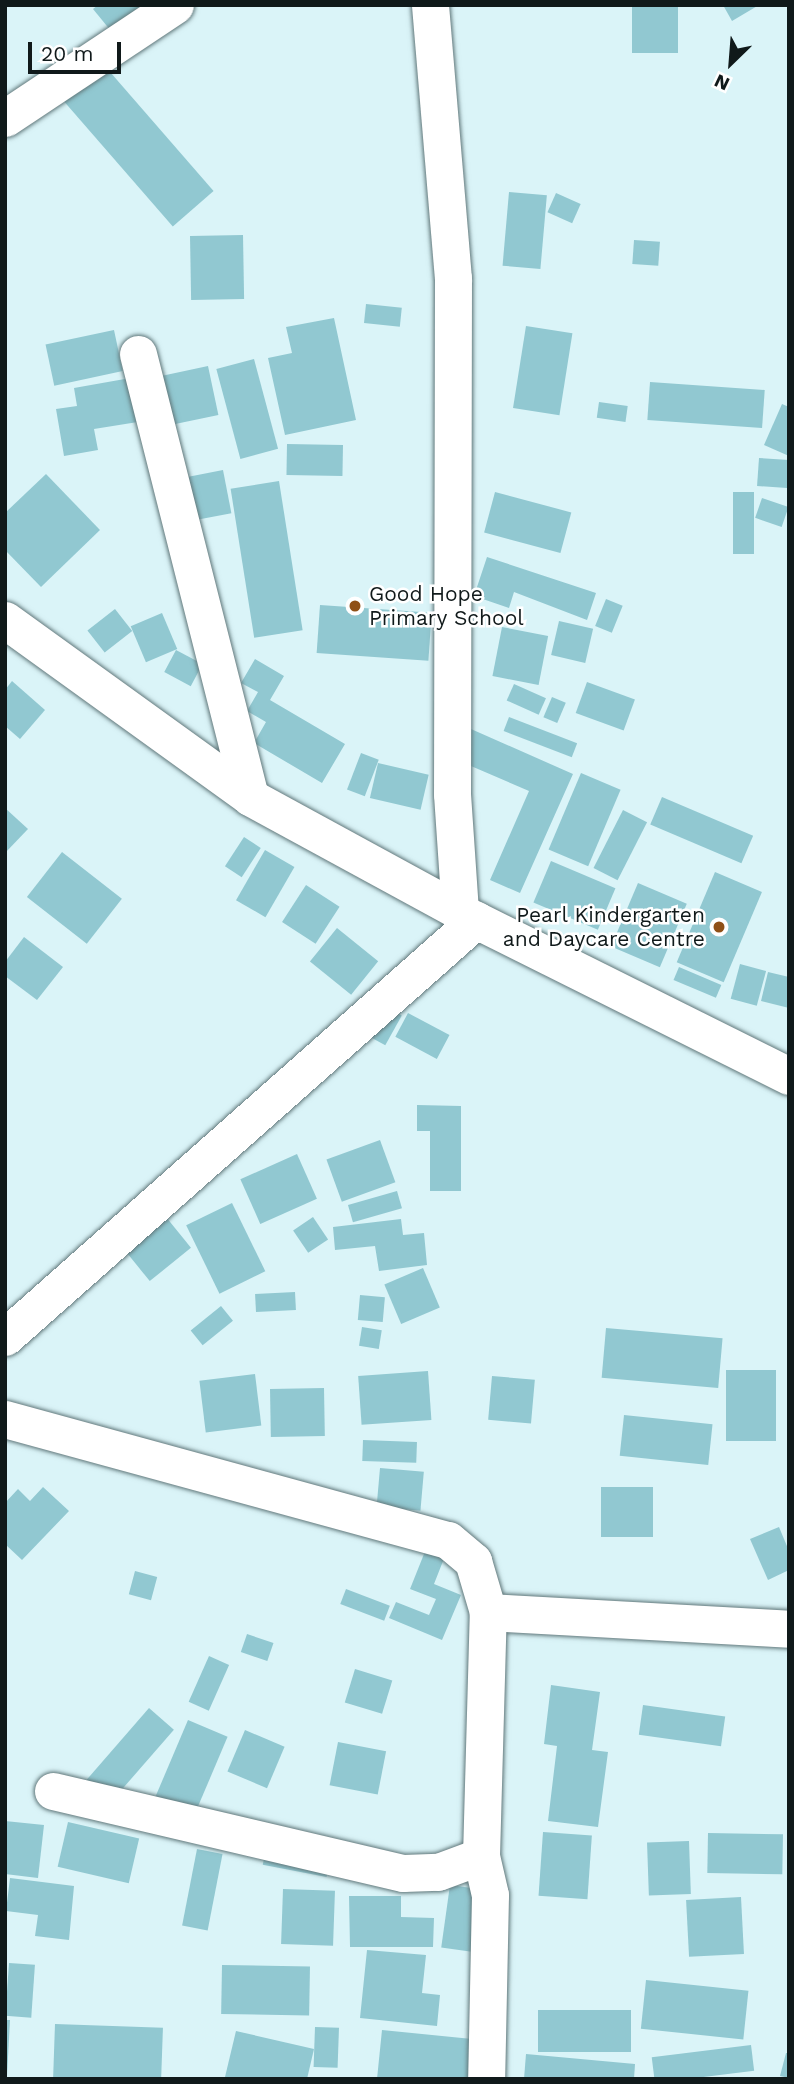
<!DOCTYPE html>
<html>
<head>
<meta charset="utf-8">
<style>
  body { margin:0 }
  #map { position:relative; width:794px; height:2084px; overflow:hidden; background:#daf4f8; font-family:"Work Sans",sans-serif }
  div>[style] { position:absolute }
  .building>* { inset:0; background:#91c8d1; transform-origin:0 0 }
  .roads { filter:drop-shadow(0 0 2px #61787b) drop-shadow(0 0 2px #61787b) }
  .street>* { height:37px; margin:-18.5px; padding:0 18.5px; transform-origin:18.5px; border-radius:18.5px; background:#fff }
  .dots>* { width:19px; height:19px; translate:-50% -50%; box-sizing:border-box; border:4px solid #fff; border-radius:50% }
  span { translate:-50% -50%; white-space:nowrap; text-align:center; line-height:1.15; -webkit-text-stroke:5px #fff; paint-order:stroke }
  .poi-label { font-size:21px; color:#10191a }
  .left { translate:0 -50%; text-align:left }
  .right { translate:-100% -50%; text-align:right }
  .frame { position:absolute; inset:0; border:7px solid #10191a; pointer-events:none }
  .north { position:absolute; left:696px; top:28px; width:70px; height:70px; -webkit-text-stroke:5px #fff; paint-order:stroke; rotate:205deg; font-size:19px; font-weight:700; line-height:28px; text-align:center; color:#10191a }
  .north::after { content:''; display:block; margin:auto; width:24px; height:32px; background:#10191a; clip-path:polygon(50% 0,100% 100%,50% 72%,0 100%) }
  .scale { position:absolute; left:28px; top:42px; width:93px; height:32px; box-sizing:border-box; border:4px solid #10191a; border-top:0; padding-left:9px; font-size:21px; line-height:24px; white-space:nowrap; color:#10191a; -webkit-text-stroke:5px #fff; paint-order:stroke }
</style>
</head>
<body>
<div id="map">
  <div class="building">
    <div style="clip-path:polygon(98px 5px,146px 5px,111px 31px,93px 9px)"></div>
    <div style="left:632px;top:5px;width:46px;height:48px"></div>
    <div style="clip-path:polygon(723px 5px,759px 5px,732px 21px)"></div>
    <div style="left:104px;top:65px;width:167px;height:54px;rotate:49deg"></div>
    <div style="left:509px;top:192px;width:38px;height:74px;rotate:5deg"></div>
    <div style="left:556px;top:193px;width:27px;height:21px;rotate:24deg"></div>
    <div style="left:243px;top:235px;width:64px;height:53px;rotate:89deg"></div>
    <div style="left:634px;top:240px;width:26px;height:24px;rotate:4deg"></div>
    <div style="left:366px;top:304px;width:36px;height:19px;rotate:6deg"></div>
    <div style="clip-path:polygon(334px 318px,356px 420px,285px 435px,268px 358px,292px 353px,286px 327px)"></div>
    <div style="left:526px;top:326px;width:47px;height:83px;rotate:9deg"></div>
    <div style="left:114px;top:330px;width:42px;height:70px;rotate:78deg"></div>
    <div style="left:254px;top:359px;width:93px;height:39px;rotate:75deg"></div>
    <div style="left:208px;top:366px;width:50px;height:49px;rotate:78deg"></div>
    <div style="clip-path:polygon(136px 377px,144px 421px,94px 429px,98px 450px,64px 456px,56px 409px,77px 406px,74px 388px)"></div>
    <div style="left:650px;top:382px;width:115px;height:38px;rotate:4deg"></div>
    <div style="left:599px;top:402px;width:29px;height:16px;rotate:8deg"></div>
    <div style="clip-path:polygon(782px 404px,789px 407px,789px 456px,764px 445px)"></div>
    <div style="left:287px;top:444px;width:56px;height:31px;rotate:1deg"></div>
    <div style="left:759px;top:458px;width:30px;height:28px;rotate:4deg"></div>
    <div style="left:223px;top:470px;width:44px;height:35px;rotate:79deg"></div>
    <div style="clip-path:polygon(46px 474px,100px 530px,41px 587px,5px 550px,5px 513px)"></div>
    <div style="left:279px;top:481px;width:151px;height:49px;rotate:81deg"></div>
    <div style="left:495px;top:492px;width:79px;height:42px;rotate:15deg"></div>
    <div style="left:733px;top:492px;width:21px;height:62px"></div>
    <div style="left:762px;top:498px;width:28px;height:21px;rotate:19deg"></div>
    <div style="clip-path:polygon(487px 557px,596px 593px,587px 620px,514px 592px,509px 608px,474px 596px)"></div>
    <div style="left:606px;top:599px;width:18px;height:29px;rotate:22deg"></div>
    <div style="left:320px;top:605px;width:112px;height:48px;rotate:4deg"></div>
    <div style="left:115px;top:609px;width:28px;height:35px;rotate:52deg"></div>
    <div style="left:162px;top:613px;width:39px;height:34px;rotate:67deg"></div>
    <div style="left:559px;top:621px;width:35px;height:35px;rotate:13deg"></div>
    <div style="left:502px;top:627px;width:47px;height:50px;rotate:11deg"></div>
    <div style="left:176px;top:650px;width:30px;height:25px;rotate:28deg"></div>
    <div style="clip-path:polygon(255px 659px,284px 676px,270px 700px,345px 744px,322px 783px,254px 743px,266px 722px,247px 711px,258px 692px,241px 683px)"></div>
    <div style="clip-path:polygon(12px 681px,45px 710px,20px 739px,5px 726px,5px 690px)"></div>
    <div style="left:587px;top:682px;width:51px;height:33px;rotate:20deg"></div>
    <div style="left:514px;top:684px;width:35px;height:18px;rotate:24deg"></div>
    <div style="left:552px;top:697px;width:15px;height:22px;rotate:23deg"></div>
    <div style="left:509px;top:717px;width:73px;height:15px;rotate:21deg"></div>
    <div style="clip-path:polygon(471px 729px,573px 774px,520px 893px,490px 880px,529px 791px,457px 760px)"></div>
    <div style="left:361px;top:753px;width:19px;height:39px;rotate:21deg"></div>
    <div style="left:378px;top:763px;width:52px;height:36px;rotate:13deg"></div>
    <div style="left:581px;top:773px;width:43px;height:83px;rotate:23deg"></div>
    <div style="left:662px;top:797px;width:99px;height:30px;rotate:23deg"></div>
    <div style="clip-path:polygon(5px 808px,28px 829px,5px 853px)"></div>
    <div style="left:623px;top:810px;width:27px;height:65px;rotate:27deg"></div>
    <div style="left:244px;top:837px;width:20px;height:35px;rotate:33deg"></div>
    <div style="left:265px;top:850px;width:34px;height:58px;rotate:30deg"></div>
    <div style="left:62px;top:852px;width:76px;height:57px;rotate:38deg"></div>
    <div style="left:551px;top:861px;width:70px;height:45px;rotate:23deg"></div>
    <div style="left:715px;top:872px;width:51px;height:98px;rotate:23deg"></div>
    <div style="left:638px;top:883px;width:53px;height:69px;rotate:23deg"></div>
    <div style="left:306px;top:885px;width:40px;height:44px;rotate:33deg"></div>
    <div style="left:337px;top:928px;width:53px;height:43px;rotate:39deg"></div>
    <div style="clip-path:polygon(24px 937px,63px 967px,37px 1000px,5px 976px,5px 962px)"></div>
    <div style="left:740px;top:964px;width:27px;height:36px;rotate:15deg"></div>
    <div style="left:679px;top:967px;width:46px;height:14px;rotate:23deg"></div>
    <div style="clip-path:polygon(768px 972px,789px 977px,789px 1008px,761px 1001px)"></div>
    <div style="left:379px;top:1003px;width:26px;height:34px;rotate:29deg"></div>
    <div style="left:408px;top:1013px;width:47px;height:27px;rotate:28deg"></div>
    <div style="clip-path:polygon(417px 1105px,461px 1106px,461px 1191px,430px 1191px,430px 1131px,417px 1131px)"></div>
    <div style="left:380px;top:1140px;width:45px;height:57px;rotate:70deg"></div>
    <div style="left:297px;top:1154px;width:49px;height:62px;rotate:66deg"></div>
    <div style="left:397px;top:1191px;width:18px;height:51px;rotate:74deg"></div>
    <div style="left:232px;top:1203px;width:76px;height:51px;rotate:64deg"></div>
    <div style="left:162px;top:1212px;width:46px;height:53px;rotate:51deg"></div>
    <div style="left:313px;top:1217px;width:27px;height:24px;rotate:56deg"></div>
    <div style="clip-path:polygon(401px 1219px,403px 1235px,424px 1233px,427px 1265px,379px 1271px,375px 1246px,335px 1250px,333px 1227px)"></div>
    <div style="left:423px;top:1268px;width:43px;height:42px;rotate:67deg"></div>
    <div style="left:295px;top:1292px;width:18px;height:40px;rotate:87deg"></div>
    <div style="left:360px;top:1295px;width:25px;height:25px;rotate:5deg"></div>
    <div style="left:221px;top:1306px;width:19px;height:39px;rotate:51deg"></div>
    <div style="left:362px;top:1327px;width:20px;height:19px;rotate:9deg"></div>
    <div style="left:606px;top:1328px;width:117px;height:50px;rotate:5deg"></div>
    <div style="left:726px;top:1370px;width:50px;height:71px"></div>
    <div style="left:428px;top:1371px;width:49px;height:70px;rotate:86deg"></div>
    <div style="left:255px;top:1374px;width:52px;height:56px;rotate:83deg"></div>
    <div style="left:492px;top:1376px;width:43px;height:44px;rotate:5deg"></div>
    <div style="left:324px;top:1388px;width:48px;height:54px;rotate:89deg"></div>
    <div style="left:624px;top:1415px;width:89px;height:41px;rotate:6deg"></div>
    <div style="left:363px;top:1440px;width:54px;height:21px;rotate:2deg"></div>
    <div style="left:380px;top:1468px;width:44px;height:39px;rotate:5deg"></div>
    <div style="clip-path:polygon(43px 1487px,69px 1511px,22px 1560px,5px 1544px,5px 1503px,18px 1489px,30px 1501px)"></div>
    <div style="left:601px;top:1487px;width:52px;height:50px"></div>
    <div style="clip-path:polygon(779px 1527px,789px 1551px,789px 1570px,768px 1580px,750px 1539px)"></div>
    <div style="clip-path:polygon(426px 1549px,445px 1556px,434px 1584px,461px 1595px,442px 1640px,389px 1618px,396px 1602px,429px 1615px,436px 1599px,410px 1589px)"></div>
    <div style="left:135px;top:1571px;width:23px;height:24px;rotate:15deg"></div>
    <div style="left:346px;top:1589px;width:47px;height:16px;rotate:21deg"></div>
    <div style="left:247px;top:1634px;width:28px;height:19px;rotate:19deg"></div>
    <div style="left:209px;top:1656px;width:22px;height:50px;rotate:24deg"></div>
    <div style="left:355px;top:1669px;width:39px;height:35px;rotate:17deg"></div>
    <div style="clip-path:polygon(551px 1685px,600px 1692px,592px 1750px,608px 1752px,598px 1827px,548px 1821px,557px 1746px,544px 1744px)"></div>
    <div style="left:643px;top:1705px;width:83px;height:30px;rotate:8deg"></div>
    <div style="left:149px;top:1708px;width:33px;height:95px;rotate:41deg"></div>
    <div style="left:188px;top:1720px;width:43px;height:84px;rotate:23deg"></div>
    <div style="left:245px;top:1730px;width:43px;height:45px;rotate:23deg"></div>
    <div style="left:338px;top:1742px;width:49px;height:44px;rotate:11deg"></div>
    <div style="clip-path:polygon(5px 1821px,44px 1825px,38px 1878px,5px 1874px)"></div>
    <div style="left:68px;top:1822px;width:73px;height:46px;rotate:13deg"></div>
    <div style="left:543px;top:1832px;width:49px;height:64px;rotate:4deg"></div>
    <div style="left:708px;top:1833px;width:75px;height:40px;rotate:1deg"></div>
    <div style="left:689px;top:1841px;width:53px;height:42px;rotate:88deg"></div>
    <div style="left:266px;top:1848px;width:65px;height:17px;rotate:11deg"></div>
    <div style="left:197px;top:1849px;width:26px;height:78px;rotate:11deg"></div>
    <div style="clip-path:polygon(10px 1878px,74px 1886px,69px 1940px,35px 1936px,38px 1915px,6px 1911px)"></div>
    <div style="left:450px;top:1885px;width:36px;height:63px;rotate:8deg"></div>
    <div style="left:283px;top:1889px;width:52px;height:55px;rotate:2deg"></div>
    <div style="clip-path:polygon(349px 1896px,401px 1896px,401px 1917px,434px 1918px,433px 1947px,350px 1947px)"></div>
    <div style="left:741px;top:1897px;width:57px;height:55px;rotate:87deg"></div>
    <div style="clip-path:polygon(367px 1950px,426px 1955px,422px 1993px,440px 1995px,437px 2026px,360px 2018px)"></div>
    <div style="left:9px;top:1963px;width:26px;height:53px;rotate:4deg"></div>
    <div style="left:222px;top:1965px;width:88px;height:49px;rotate:1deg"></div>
    <div style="left:646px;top:1980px;width:103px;height:49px;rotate:6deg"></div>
    <div style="left:538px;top:2010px;width:93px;height:42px"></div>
    <div style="clip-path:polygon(5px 2020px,10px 2020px,7px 2076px,5px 2076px)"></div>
    <div style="left:55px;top:2024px;width:108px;height:55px;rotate:2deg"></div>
    <div style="left:315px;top:2027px;width:24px;height:40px;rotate:2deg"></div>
    <div style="clip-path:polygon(382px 2030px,472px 2039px,468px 2079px,377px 2079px)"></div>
    <div style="clip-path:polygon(236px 2031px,314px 2049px,307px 2079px,225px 2077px)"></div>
    <div style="left:751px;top:2045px;width:26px;height:100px;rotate:83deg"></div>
    <div style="clip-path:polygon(786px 2053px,789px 2053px,789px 2078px,780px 2076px)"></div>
    <div style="clip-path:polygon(526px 2054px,635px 2064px,634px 2079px,524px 2079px)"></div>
  </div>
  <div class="roads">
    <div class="street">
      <div style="left:430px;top:5px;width:274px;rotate:85.2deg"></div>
      <div style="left:453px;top:278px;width:516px;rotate:90.11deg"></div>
      <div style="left:452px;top:794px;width:117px;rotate:86.1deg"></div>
      <div style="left:5px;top:118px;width:204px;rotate:-33.6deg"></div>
      <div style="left:138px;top:354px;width:457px;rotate:75.8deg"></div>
      <div style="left:5px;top:620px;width:302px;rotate:35.8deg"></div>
      <div style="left:250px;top:797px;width:257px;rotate:28.6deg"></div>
      <div style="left:476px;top:920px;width:350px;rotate:26.5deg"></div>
      <div style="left:5px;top:1337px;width:629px;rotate:-41.52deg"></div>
      <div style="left:5px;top:1419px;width:459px;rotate:15.3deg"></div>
      <div style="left:448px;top:1540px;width:33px;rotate:40deg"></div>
      <div style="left:473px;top:1561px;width:53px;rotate:73.6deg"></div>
      <div style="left:488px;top:1612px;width:301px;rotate:3.2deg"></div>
      <div style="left:53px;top:1791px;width:359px;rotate:13.2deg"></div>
      <div style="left:403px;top:1873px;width:35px;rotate:-2deg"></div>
      <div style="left:438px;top:1872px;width:46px;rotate:-20.4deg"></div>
      <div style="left:481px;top:1856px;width:244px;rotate:-88.4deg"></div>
      <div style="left:481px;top:1856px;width:40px;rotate:77deg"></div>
      <div style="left:490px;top:1895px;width:184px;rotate:91.2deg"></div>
    </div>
  </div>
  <div class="dots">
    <div style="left:355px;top:606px;background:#8f5017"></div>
    <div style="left:719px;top:927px;background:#8f5017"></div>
  </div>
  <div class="poi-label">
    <span class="left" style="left:369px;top:606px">Good Hope<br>Primary School</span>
    <span class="right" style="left:705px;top:927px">Pearl Kindergarten<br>and Daycare Centre</span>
  </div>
  <div class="frame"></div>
  <div class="north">N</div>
  <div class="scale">20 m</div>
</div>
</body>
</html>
